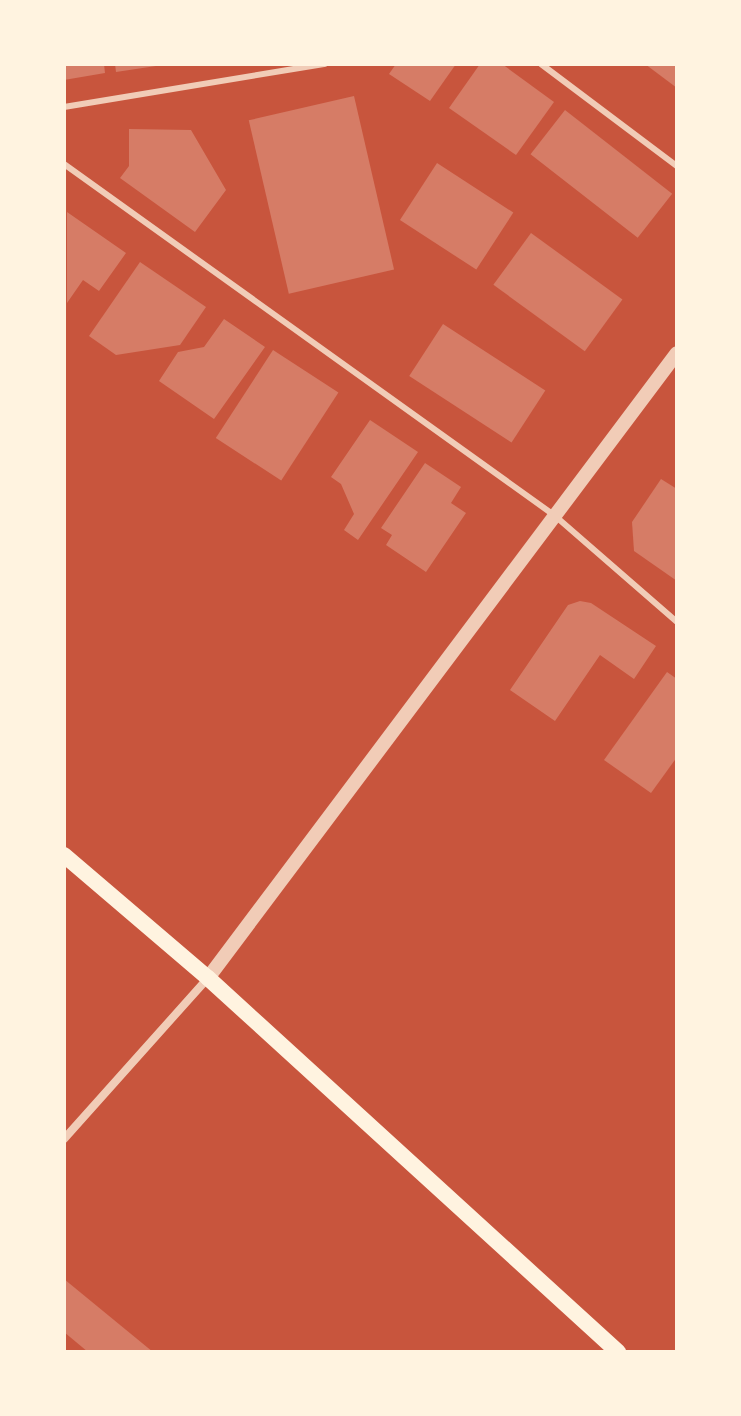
<!DOCTYPE html>
<html>
<head>
<meta charset="utf-8">
<style>
  body { margin:0 }
  #map { position:relative; width:741px; height:1416px; overflow:hidden; background:#c8553d; font-family:Overpass,sans-serif }
  div>[style] { position:absolute }
  .building>* { inset:0; background:#d67c66; transform-origin:0 0 }
  .service>* { height:6px; margin:-3px; padding:0 3px; transform-origin:3px; border-radius:3px; background:#f1ccb7 }
  .minor>* { height:8px; margin:-4px; padding:0 4px; transform-origin:4px; border-radius:4px; background:#f1ccb7 }
  .tertiary>* { height:14px; margin:-7px; padding:0 7px; transform-origin:7px; border-radius:7px; background:#f1ccb7 }
  .secondary>* { height:16px; margin:-8px; padding:0 8px; transform-origin:8px; border-radius:8px; background:#fff3e0 }
  span { translate:-50% -50%; white-space:nowrap; text-align:center; line-height:1.15; -webkit-text-stroke:6px #fff3e0; paint-order:stroke }
  .frame { position:absolute; inset:0; border:66px solid #fff3e0; pointer-events:none }
</style>
</head>
<body>
<div id="map">
  <div class="building">
    <div style="clip-path:polygon(64px 64px,104px 64px,105px 73px,64px 80px)"></div>
    <div style="clip-path:polygon(115px 64px,156px 64px,156px 66px,116px 72px)"></div>
    <div style="clip-path:polygon(396px 64px,456px 64px,430px 101px,389px 74px)"></div>
    <div style="clip-path:polygon(480px 64px,502px 64px,554px 102px,516px 155px,449px 108px)"></div>
    <div style="clip-path:polygon(645px 64px,677px 64px,677px 88px)"></div>
    <div style="left:354px;top:96px;width:178px;height:108px;rotate:77deg"></div>
    <div style="left:565px;top:110px;width:136px;height:56px;rotate:38deg"></div>
    <div style="clip-path:polygon(129px 129px,191px 130px,226px 190px,195px 232px,120px 178px,129px 166px)"></div>
    <div style="left:437px;top:163px;width:91px;height:68px;rotate:33deg"></div>
    <div style="clip-path:polygon(67px 212px,126px 253px,99px 291px,83px 280px,67px 303px)"></div>
    <div style="left:531px;top:233px;width:113px;height:64px;rotate:36deg"></div>
    <div style="clip-path:polygon(140px 262px,206px 307px,180px 345px,116px 355px,89px 336px)"></div>
    <div style="clip-path:polygon(224px 319px,265px 347px,214px 419px,159px 381px,178px 352px,204px 347px)"></div>
    <div style="left:443px;top:324px;width:122px;height:62px;rotate:33deg"></div>
    <div style="left:273px;top:350px;width:78px;height:105px;rotate:33deg"></div>
    <div style="clip-path:polygon(370px 420px,418px 452px,358px 540px,344px 530px,354px 514px,341px 484px,331px 477px)"></div>
    <div style="clip-path:polygon(425px 463px,461px 487px,451px 503px,466px 513px,426px 572px,386px 545px,392px 535px,381px 528px)"></div>
    <div style="clip-path:polygon(661px 479px,677px 489px,677px 581px,634px 551px,632px 522px)"></div>
    <div style="clip-path:polygon(580px 601px,591px 603px,656px 646px,634px 679px,600px 655px,555px 721px,510px 690px,568px 605px)"></div>
    <div style="clip-path:polygon(667px 672px,677px 679px,677px 757px,651px 793px,604px 760px)"></div>
    <div style="clip-path:polygon(64px 1279px,153px 1352px,88px 1352px,64px 1332px)"></div>
  </div>
  <div class="service">
    <div style="left:541px;top:64px;width:170px;rotate:36.9deg"></div>
    <div style="left:64px;top:107px;width:265px;rotate:-9.4deg"></div>
    <div style="left:64px;top:164px;width:603px;rotate:35.62deg"></div>
    <div style="left:554px;top:515px;width:163px;rotate:41deg"></div>
  </div>
  <div class="minor">
    <div style="left:64px;top:1139px;width:216px;rotate:-48.2deg"></div>
  </div>
  <div class="tertiary">
    <div style="left:208px;top:978px;width:781px;rotate:-53.12deg"></div>
  </div>
  <div class="secondary">
    <div style="left:64px;top:855px;width:189px;rotate:40.5deg"></div>
    <div style="left:208px;top:978px;width:555px;rotate:42.37deg"></div>
  </div>
  <div class="frame"></div>
</div>
</body>
</html>
